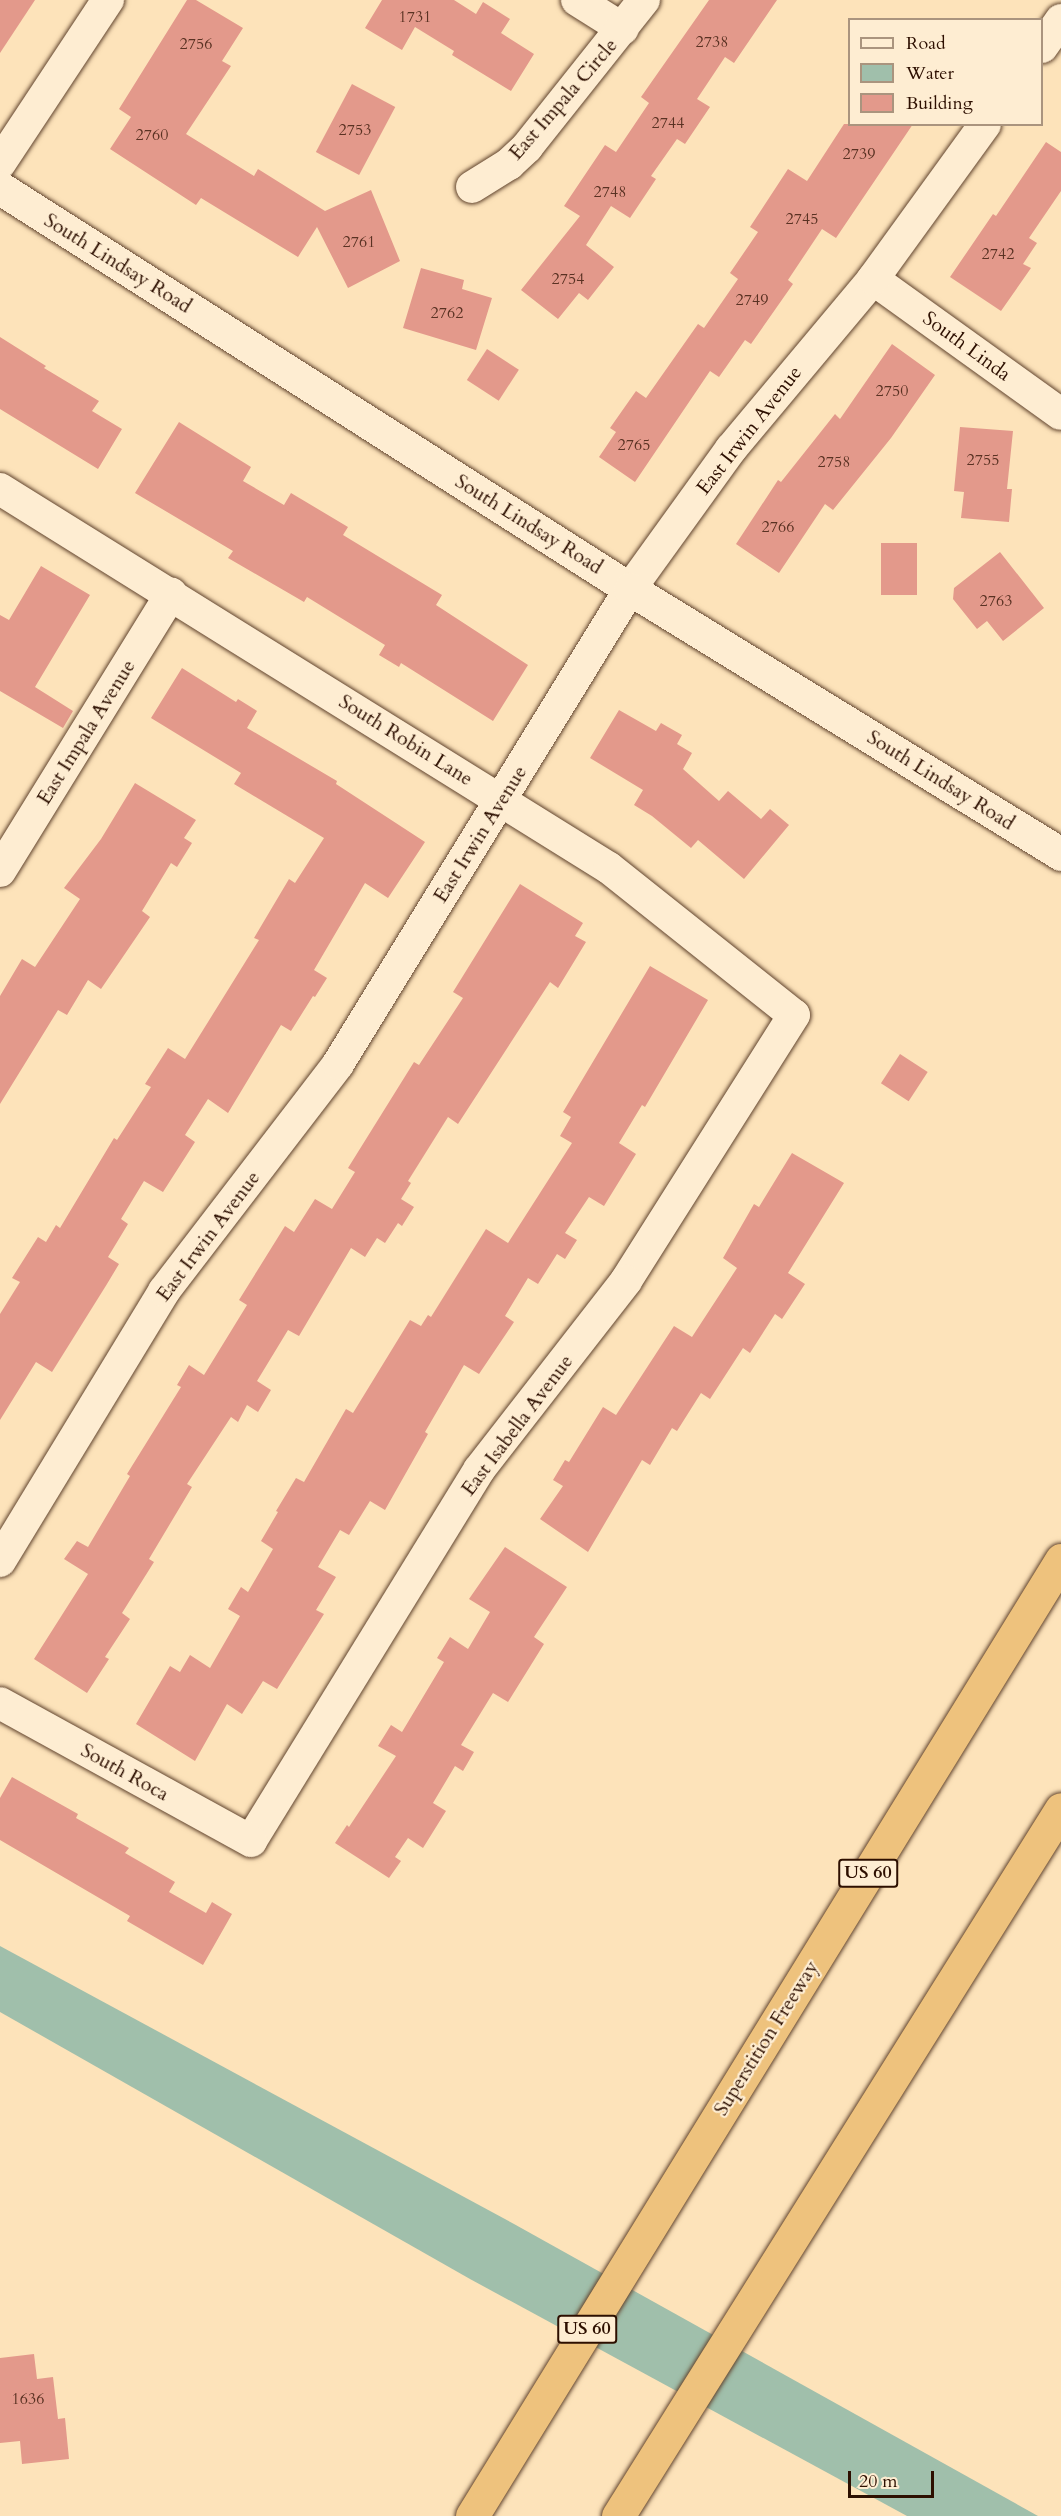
<!DOCTYPE html>
<html>
<head>
<meta charset="utf-8">
<style>
  body { margin:0 }
  #map { position:relative; width:1061px; height:2516px; overflow:hidden; background:#fde3ba; font-family:Cardo,serif }
  div>[style] { position:absolute }
  .water>* { inset:0; background:#a0bfab }
  .building>* { inset:0; background:#e3998b; transform-origin:0 0 }
  .roads { filter:drop-shadow(0 0 2px #61442e) drop-shadow(0 0 2px #61442e) }
  .street>* { height:32px; margin:-16px; padding:0 16px; transform-origin:16px; border-radius:16px; background:#feedd2 }
  .secondary>* { height:33px; margin:-16.5px; padding:0 16.5px; transform-origin:16.5px; border-radius:16.5px; background:#feedd2 }
  .highway>* { height:33px; margin:-16.5px; padding:0 16.5px; transform-origin:16.5px; border-radius:16.5px; background:#eec27d }
  span { translate:-50% -50%; white-space:nowrap; text-align:center; line-height:1.15; -webkit-text-stroke:4.5px #feedd2; paint-order:stroke }
  .number-label { font-size:16px; color:#5a3223 }
  .number-label span { -webkit-text-stroke-width:0 }
  .shield-label span { padding:2px 4px; background:#feedd2; border:2px solid; border-radius:4px; -webkit-text-stroke-width:0 }
  .shield-label { font-size:18px; color:#2d0f00; font-weight:700 }
  .street-label { font-size:20px; color:#2d0f00 }
  .legend { position:absolute; left:848px; top:18px; width:195px; height:108px; box-sizing:border-box; background:#feedd2; border:2px solid #aa947e; margin:0; padding:8px 10px; list-style:none; font-size:18px; color:#2d0f00 }
  .legend li { display:flex; align-items:center; gap:12px; height:30px }
  .legend b { width:30px; border:2px solid #aa947e }
  .scale { position:absolute; left:848px; top:2471px; width:86px; height:27px; box-sizing:border-box; border:3px solid #2d0f00; border-top:0; padding-left:8px; font-size:18px; line-height:21px; white-space:nowrap; color:#2d0f00; -webkit-text-stroke:4px #feedd2; paint-order:stroke }
</style>
</head>
<body>
<div id="map">
  <div class="water">
    <div style="clip-path:polygon(0 1946px,514px 2224px,1038px 2516px,907px 2516px,470px 2279px,0 2012px)"></div>
  </div>
  <div class="building">
    <div style="clip-path:polygon(0 0,35px 0,0 53px)"></div>
    <div style="clip-path:polygon(187px 0,196px 0,243px 28px,222px 61px,231px 66px,186px 134px,254px 176px,258px 169px,325px 211px,371px 190px,400px 261px,348px 288px,317px 227px,298px 257px,201px 198px,196px 205px,110px 149px,131px 117px,119px 109px)"></div>
    <div style="clip-path:polygon(382px 0,454px 0,476px 14px,483px 2px,510px 19px,501px 33px,534px 54px,511px 91px,452px 55px,454px 51px,415px 27px,402px 50px,365px 28px)"></div>
    <div style="clip-path:polygon(709px 0,777px 0,734px 63px,725px 57px,697px 99px,710px 107px,685px 144px,677px 139px,651px 176px,656px 179px,630px 218px,611px 206px,586px 245px,614px 267px,588px 300px,579px 293px,558px 319px,521px 290px,580px 216px,564px 206px,605px 145px,616px 152px,649px 103px,641px 97px)"></div>
    <div style="left:352px;top:84px;width:49px;height:77px;rotate:28deg"></div>
    <div style="clip-path:polygon(844px 124px,913px 124px,836px 238px,822px 229px,788px 280px,793px 284px,751px 344px,745px 340px,719px 377px,710px 371px,635px 482px,599px 457px,616px 432px,610px 428px,636px 391px,646px 398px,698px 324px,704px 328px,738px 279px,730px 273px,758px 232px,750px 227px,788px 169px,807px 181px)"></div>
    <div style="clip-path:polygon(1046px 142px,1061px 152px,1061px 191px,1029px 238px,1037px 243px,1023px 264px,1031px 268px,1001px 311px,950px 277px,993px 214px,996px 216px)"></div>
    <div style="clip-path:polygon(421px 268px,464px 280px,462px 289px,492px 298px,476px 350px,403px 328px)"></div>
    <div style="clip-path:polygon(0 337px,46px 366px,44px 368px,99px 401px,92px 411px,122px 429px,98px 469px,0 409px)"></div>
    <div style="clip-path:polygon(892px 344px,935px 375px,891px 438px,833px 510px,825px 504px,779px 573px,736px 544px,778px 480px,781px 482px,835px 414px,840px 419px)"></div>
    <div style="left:487px;top:349px;width:38px;height:37px;rotate:33deg"></div>
    <div style="clip-path:polygon(179px 422px,251px 467px,243px 481px,284px 505px,291px 493px,348px 527px,343px 535px,442px 595px,436px 605px,528px 665px,493px 721px,401px 663px,399px 667px,379px 655px,385px 645px,307px 597px,304px 602px,228px 558px,233px 551px,135px 493px)"></div>
    <div style="clip-path:polygon(960px 427px,1013px 431px,1007px 489px,1012px 489px,1009px 522px,961px 518px,964px 492px,954px 491px)"></div>
    <div style="left:881px;top:543px;width:36px;height:52px"></div>
    <div style="clip-path:polygon(1000px 552px,1044px 608px,1003px 641px,987px 621px,977px 629px,953px 599px,954px 588px)"></div>
    <div style="clip-path:polygon(41px 566px,90px 595px,35px 687px,73px 711px,63px 728px,0 691px,0 615px,9px 620px)"></div>
    <div style="clip-path:polygon(182px 668px,236px 702px,238px 699px,257px 711px,247px 728px,337px 781px,336px 784px,425px 842px,388px 898px,365px 883px,314px 970px,327px 978px,315px 997px,313px 996px,291px 1031px,281px 1025px,228px 1113px,208px 1099px,185px 1135px,195px 1142px,163px 1192px,144px 1181px,121px 1219px,128px 1224px,108px 1257px,119px 1264px,107px 1284px,52px 1372px,36px 1362px,0 1420px,0 1314px,20px 1282px,12px 1278px,38px 1237px,46px 1242px,56px 1225px,60px 1228px,114px 1138px,117px 1140px,151px 1087px,145px 1084px,168px 1048px,185px 1059px,259px 940px,254px 938px,289px 879px,295px 883px,324px 838px,234px 784px,241px 773px,151px 718px)"></div>
    <div style="clip-path:polygon(619px 710px,656px 731px,661px 723px,682px 735px,677px 744px,692px 753px,683px 769px,719px 801px,728px 791px,761px 819px,770px 809px,789px 825px,744px 879px,698px 840px,691px 848px,652px 816px,634px 805px,643px 790px,590px 758px)"></div>
    <div style="clip-path:polygon(135px 783px,196px 820px,184px 838px,192px 843px,177px 867px,171px 863px,142px 911px,150px 917px,101px 989px,88px 980px,67px 1015px,58px 1010px,0 1104px,0 996px,22px 959px,35px 967px,80px 899px,64px 888px,101px 839px)"></div>
    <div style="clip-path:polygon(520px 884px,583px 923px,575px 936px,586px 942px,558px 988px,550px 982px,458px 1124px,448px 1117px,408px 1181px,411px 1183px,401px 1199px,414px 1207px,402px 1226px,398px 1223px,385px 1243px,377px 1238px,365px 1257px,351px 1248px,299px 1336px,288px 1330px,257px 1381px,271px 1390px,258px 1412px,247px 1405px,238px 1422px,231px 1417px,187px 1484px,192px 1487px,149px 1559px,154px 1562px,122px 1613px,130px 1619px,105px 1657px,109px 1659px,87px 1693px,34px 1659px,88px 1574px,64px 1559px,77px 1541px,88px 1547px,130px 1476px,127px 1474px,181px 1387px,177px 1385px,189px 1365px,204px 1375px,247px 1305px,239px 1300px,285px 1226px,294px 1232px,315px 1199px,332px 1209px,355px 1172px,348px 1168px,414px 1062px,419px 1065px,463px 998px,453px 992px)"></div>
    <div style="clip-path:polygon(650px 966px,708px 1000px,645px 1107px,642px 1105px,619px 1143px,636px 1154px,604px 1206px,589px 1197px,565px 1233px,577px 1240px,565px 1259px,557px 1254px,538px 1284px,528px 1278px,505px 1316px,514px 1322px,479px 1374px,464px 1365px,425px 1432px,428px 1434px,385px 1510px,370px 1501px,349px 1535px,340px 1530px,318px 1567px,336px 1577px,316px 1610px,324px 1614px,277px 1689px,263px 1681px,242px 1714px,227px 1704px,195px 1761px,136px 1724px,170px 1666px,180px 1672px,190px 1655px,210px 1668px,240px 1616px,228px 1609px,241px 1587px,248px 1592px,273px 1549px,261px 1541px,278px 1512px,276px 1511px,296px 1478px,304px 1482px,346px 1409px,353px 1413px,410px 1320px,421px 1326px,428px 1315px,431px 1317px,486px 1229px,508px 1243px,572px 1143px,560px 1136px,571px 1117px,563px 1112px)"></div>
    <div style="left:900px;top:1054px;width:33px;height:35px;rotate:33deg"></div>
    <div style="clip-path:polygon(792px 1153px,844px 1183px,788px 1273px,805px 1284px,782px 1319px,775px 1314px,750px 1353px,743px 1348px,710px 1399px,701px 1393px,677px 1431px,672px 1428px,650px 1465px,642px 1460px,588px 1552px,540px 1519px,563px 1486px,553px 1480px,565px 1460px,569px 1462px,603px 1407px,616px 1415px,674px 1326px,692px 1337px,737px 1268px,723px 1258px,754px 1204px,759px 1207px)"></div>
    <div style="clip-path:polygon(505px 1547px,567px 1587px,534px 1637px,544px 1644px,508px 1702px,493px 1693px,461px 1745px,474px 1752px,463px 1771px,455px 1766px,433px 1803px,446px 1811px,423px 1848px,408px 1838px,395px 1857px,401px 1861px,389px 1878px,335px 1843px,347px 1825px,349px 1827px,396px 1756px,378px 1746px,391px 1725px,402px 1732px,444px 1662px,437px 1658px,450px 1637px,468px 1649px,490px 1612px,469px 1599px)"></div>
    <div style="clip-path:polygon(12px 1777px,78px 1814px,76px 1818px,129px 1848px,125px 1853px,175px 1882px,169px 1892px,206px 1913px,212px 1902px,232px 1914px,203px 1965px,127px 1921px,130px 1916px,0 1840px,0 1798px)"></div>
    <div style="clip-path:polygon(34px 2354px,37px 2379px,53px 2377px,58px 2419px,65px 2418px,69px 2459px,22px 2464px,20px 2441px,0 2443px,0 2358px)"></div>
  </div>
  <div class="roads">
    <div class="street">
      <div style="left:577px;top:0;width:54px;rotate:32.2deg"></div>
      <div style="left:1042px;top:47px;width:33px;rotate:-55deg"></div>
      <div style="left:0;top:163px;width:196px;rotate:-56.5deg"></div>
      <div style="left:472px;top:187px;width:44px;rotate:-31.9deg"></div>
      <div style="left:509px;top:164px;width:25px;rotate:-43deg"></div>
      <div style="left:527px;top:147px;width:188px;rotate:-51.5deg"></div>
      <div style="left:873px;top:279px;width:231px;rotate:35.7deg"></div>
      <div style="left:0;top:489px;width:717px;rotate:31.9deg"></div>
      <div style="left:609px;top:868px;width:236px;rotate:38.5deg"></div>
      <div style="left:794px;top:1015px;width:315px;rotate:122.3deg"></div>
      <div style="left:626px;top:1281px;width:239px;rotate:127.9deg"></div>
      <div style="left:479px;top:1470px;width:435px;rotate:121.6deg"></div>
      <div style="left:251px;top:1841px;width:286px;rotate:-151.2deg"></div>
      <div style="left:0;top:871px;width:326px;rotate:-58.3deg"></div>
      <div style="left:0;top:1561px;width:316px;rotate:-58.7deg"></div>
      <div style="left:164px;top:1291px;width:286px;rotate:-52.5deg"></div>
      <div style="left:338px;top:1064px;width:558px;rotate:-58.42deg"></div>
      <div style="left:630px;top:589px;width:173px;rotate:-54.2deg"></div>
      <div style="left:731px;top:449px;width:222px;rotate:-50.1deg"></div>
      <div style="left:873px;top:279px;width:191px;rotate:-54.1deg"></div>
    </div>
    <div class="secondary">
      <div style="left:0;top:188px;width:747px;rotate:32.48deg"></div>
      <div style="left:630px;top:589px;width:506px;rotate:31.59deg"></div>
    </div>
    <div class="highway">
      <div style="left:472px;top:2516px;width:1123px;rotate:-58.36deg"></div>
      <div style="left:618px;top:2516px;width:834px;rotate:-57.93deg"></div>
    </div>
  </div>
  <div class="number-label">
    <span style="left:415px;top:17px">1731</span>
    <span style="left:712px;top:42px">2738</span>
    <span style="left:196px;top:44px">2756</span>
    <span style="left:668px;top:123px">2744</span>
    <span style="left:355px;top:130px">2753</span>
    <span style="left:152px;top:135px">2760</span>
    <span style="left:859px;top:154px">2739</span>
    <span style="left:610px;top:192px">2748</span>
    <span style="left:802px;top:219px">2745</span>
    <span style="left:359px;top:242px">2761</span>
    <span style="left:998px;top:254px">2742</span>
    <span style="left:568px;top:279px">2754</span>
    <span style="left:752px;top:300px">2749</span>
    <span style="left:447px;top:313px">2762</span>
    <span style="left:892px;top:391px">2750</span>
    <span style="left:634px;top:445px">2765</span>
    <span style="left:983px;top:460px">2755</span>
    <span style="left:834px;top:462px">2758</span>
    <span style="left:778px;top:527px">2766</span>
    <span style="left:996px;top:601px">2763</span>
    <span style="left:28px;top:2399px">1636</span>
  </div>
  <div class="shield-label">
    <span style="left:868px;top:1873px">US 60</span>
    <span style="left:587px;top:2329px">US 60</span>
  </div>
  <div class="street-label">
    <span style="left:563px;top:99px;rotate:-49deg">East Impala Circle</span>
    <span style="left:118px;top:263px;rotate:32deg">South Lindsay Road</span>
    <span style="left:967px;top:346px;rotate:36deg">South Linda</span>
    <span style="left:749px;top:430px;rotate:-52deg">East Irwin Avenue</span>
    <span style="left:529px;top:524px;rotate:32deg">South Lindsay Road</span>
    <span style="left:86px;top:732px;rotate:-58deg">East Impala Avenue</span>
    <span style="left:406px;top:740px;rotate:32deg">South Robin Lane</span>
    <span style="left:941px;top:780px;rotate:32deg">South Lindsay Road</span>
    <span style="left:480px;top:834px;rotate:-58deg">East Irwin Avenue</span>
    <span style="left:208px;top:1236px;rotate:-53deg">East Irwin Avenue</span>
    <span style="left:517px;top:1425px;rotate:-53deg">East Isabella Avenue</span>
    <span style="left:125px;top:1772px;rotate:29deg">South Roca</span>
    <span style="left:766px;top:2038px;rotate:-58deg">Superstition Freeway</span>
  </div>
  <ul class="legend">
  <li><b style="height:8px;background:#feedd2"></b>Road</li>
  <li><b style="height:16px;background:#a0bfab"></b>Water</li>
  <li><b style="height:16px;background:#e3998b"></b>Building</li>
  </ul>
  <div class="scale">20 m</div>
</div>
</body>
</html>
